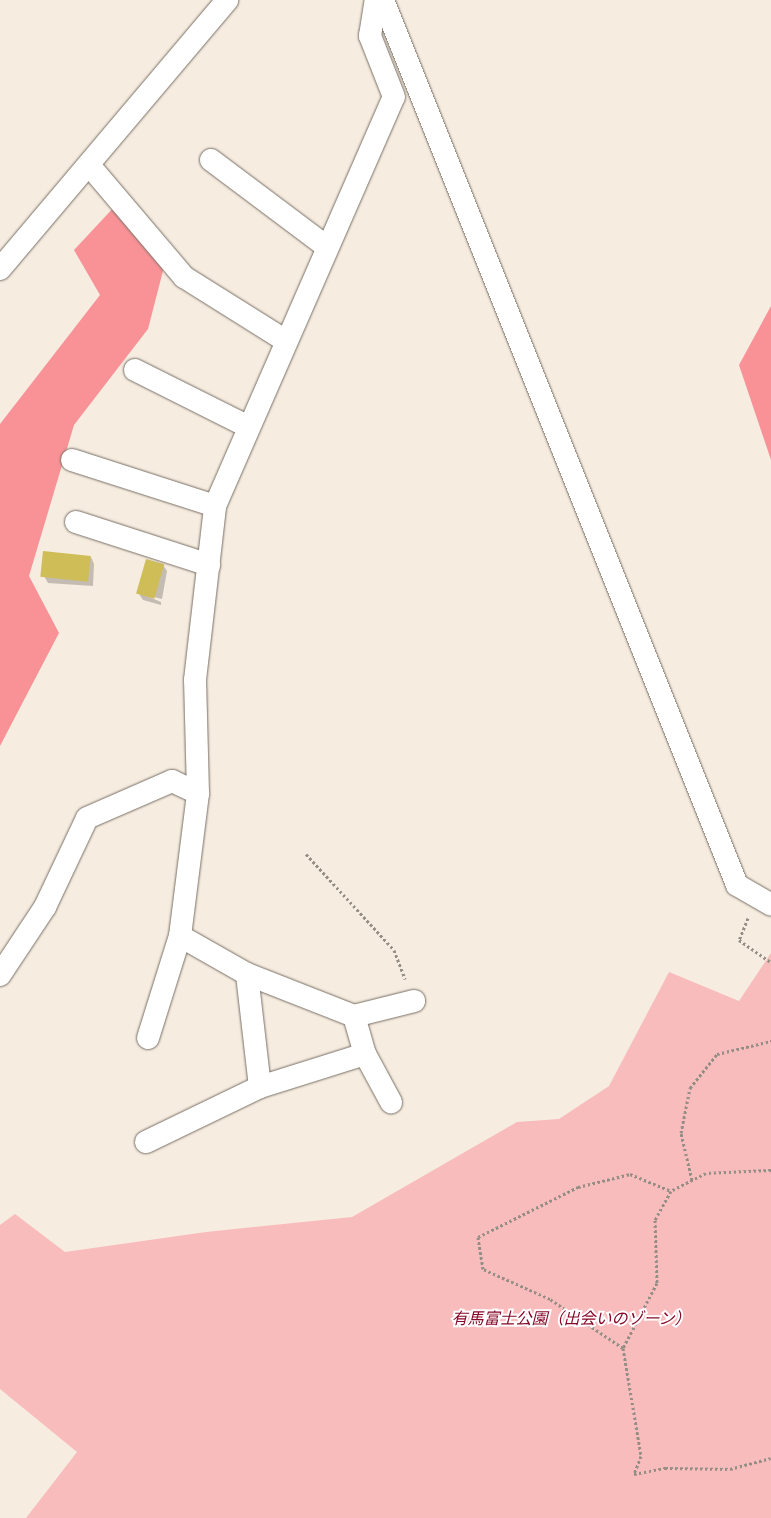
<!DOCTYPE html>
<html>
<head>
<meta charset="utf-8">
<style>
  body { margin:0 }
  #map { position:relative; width:771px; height:1518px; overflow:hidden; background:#f6ece0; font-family:"Source Serif 4","Noto Sans JP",serif }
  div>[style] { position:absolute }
  .green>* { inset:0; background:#f9bcbd }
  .forest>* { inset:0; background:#f89297 }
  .shadow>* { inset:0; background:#0003 }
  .building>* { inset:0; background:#cfbd58; transform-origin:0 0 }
  .path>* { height:3px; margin-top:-1.5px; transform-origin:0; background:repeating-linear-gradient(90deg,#958e85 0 2.5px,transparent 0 5px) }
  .roads { filter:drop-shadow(0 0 1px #786f64) drop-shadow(0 0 1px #786f64) }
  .minor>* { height:22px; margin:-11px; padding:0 11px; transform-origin:11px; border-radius:11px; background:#fff }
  span { translate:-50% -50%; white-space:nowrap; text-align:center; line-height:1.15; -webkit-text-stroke:4px #fff; paint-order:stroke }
  .park-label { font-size:16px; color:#860927; font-style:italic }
</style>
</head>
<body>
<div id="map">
  <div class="green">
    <div style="clip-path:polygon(771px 953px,771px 1518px,26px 1518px,77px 1452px,0 1389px,0 1225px,15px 1214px,65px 1252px,206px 1232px,352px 1217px,517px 1122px,559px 1119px,609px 1086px,669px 972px,739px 1001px)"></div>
  </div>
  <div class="forest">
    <div style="clip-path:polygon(116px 205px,165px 263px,148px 329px,74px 425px,29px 576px,59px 633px,0 746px,0 424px,100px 295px,74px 250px)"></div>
    <div style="clip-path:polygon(771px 306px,771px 460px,739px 365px)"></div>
  </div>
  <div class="shadow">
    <div style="clip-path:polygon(91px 557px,94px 564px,93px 586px,48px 583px,44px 576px)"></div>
    <div style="clip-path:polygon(163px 565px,167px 571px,162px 599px,142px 594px,161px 602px,161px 605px,143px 600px,139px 594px)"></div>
  </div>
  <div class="building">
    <div style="left:43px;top:551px;width:48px;height:26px;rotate:6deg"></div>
    <div style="left:146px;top:559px;width:19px;height:36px;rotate:16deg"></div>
  </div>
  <div class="path">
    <div style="left:306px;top:854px;width:130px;rotate:47.5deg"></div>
    <div style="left:394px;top:950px;width:31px;rotate:69deg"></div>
    <div style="left:748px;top:918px;width:24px;rotate:112deg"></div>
    <div style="left:739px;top:940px;width:39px;rotate:35deg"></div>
    <div style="left:771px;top:1170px;width:65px;rotate:177.4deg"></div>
    <div style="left:706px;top:1173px;width:39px;rotate:153deg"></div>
    <div style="left:671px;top:1191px;width:33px;rotate:119deg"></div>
    <div style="left:655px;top:1220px;width:63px;rotate:88.2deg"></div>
    <div style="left:657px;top:1283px;width:73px;rotate:117.6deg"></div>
    <div style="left:623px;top:1348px;width:109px;rotate:80.5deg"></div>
    <div style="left:641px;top:1456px;width:19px;rotate:111deg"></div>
    <div style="left:634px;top:1474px;width:32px;rotate:-11deg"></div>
    <div style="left:665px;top:1468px;width:65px;rotate:0.9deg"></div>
    <div style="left:730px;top:1469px;width:42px;rotate:-15deg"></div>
    <div style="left:692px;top:1180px;width:48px;rotate:-103.2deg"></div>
    <div style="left:681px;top:1133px;width:46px;rotate:-78.7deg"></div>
    <div style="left:690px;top:1088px;width:43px;rotate:-51.5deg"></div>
    <div style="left:717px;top:1054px;width:56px;rotate:-13.5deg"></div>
    <div style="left:623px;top:1348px;width:88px;rotate:-146.1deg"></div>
    <div style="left:550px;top:1299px;width:73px;rotate:-155.9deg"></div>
    <div style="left:483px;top:1269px;width:32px;rotate:-99deg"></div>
    <div style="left:478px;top:1237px;width:112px;rotate:-26.6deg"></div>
    <div style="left:578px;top:1187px;width:54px;rotate:-14deg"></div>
    <div style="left:630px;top:1174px;width:44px;rotate:22.5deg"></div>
  </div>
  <div class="roads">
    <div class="minor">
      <div style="left:383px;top:0;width:953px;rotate:68.2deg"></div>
      <div style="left:737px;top:885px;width:39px;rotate:30deg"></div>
      <div style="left:211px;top:160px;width:145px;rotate:36.9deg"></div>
      <div style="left:89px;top:165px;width:147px;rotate:49.7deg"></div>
      <div style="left:184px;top:277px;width:120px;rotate:32.1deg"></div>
      <div style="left:0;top:269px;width:352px;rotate:-49.8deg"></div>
      <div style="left:135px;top:370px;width:127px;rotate:26.6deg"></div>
      <div style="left:72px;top:460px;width:150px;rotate:17.8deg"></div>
      <div style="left:76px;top:522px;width:140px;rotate:17.9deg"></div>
      <div style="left:180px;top:936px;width:77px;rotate:29.6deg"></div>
      <div style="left:247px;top:974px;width:115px;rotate:21.4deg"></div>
      <div style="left:354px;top:1016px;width:62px;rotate:-14deg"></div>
      <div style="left:0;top:975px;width:82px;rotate:-56.5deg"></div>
      <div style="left:45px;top:907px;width:98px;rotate:-64.7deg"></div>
      <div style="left:87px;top:818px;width:93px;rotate:-23.5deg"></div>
      <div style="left:172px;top:781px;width:29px;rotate:25deg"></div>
      <div style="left:198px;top:793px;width:113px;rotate:-91.5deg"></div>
      <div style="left:195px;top:680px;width:175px;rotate:-83.4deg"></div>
      <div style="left:215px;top:506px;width:446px;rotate:-66.4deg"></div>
      <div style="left:394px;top:97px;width:66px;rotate:-111.5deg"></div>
      <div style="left:370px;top:36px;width:36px;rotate:-81deg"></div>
      <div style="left:354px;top:1016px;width:40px;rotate:74deg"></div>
      <div style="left:365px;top:1054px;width:55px;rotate:61.6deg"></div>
      <div style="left:148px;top:1038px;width:107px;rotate:-72.6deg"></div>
      <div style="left:180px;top:936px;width:144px;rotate:-82.8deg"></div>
      <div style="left:260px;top:1087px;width:110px;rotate:-17.4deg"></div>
      <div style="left:146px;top:1142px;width:127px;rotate:-25.8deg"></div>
      <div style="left:260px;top:1087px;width:114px;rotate:-96.6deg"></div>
    </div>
  </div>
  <div class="park-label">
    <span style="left:571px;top:1318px">有馬富士公園（出会いのゾーン）</span>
  </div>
</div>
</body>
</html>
